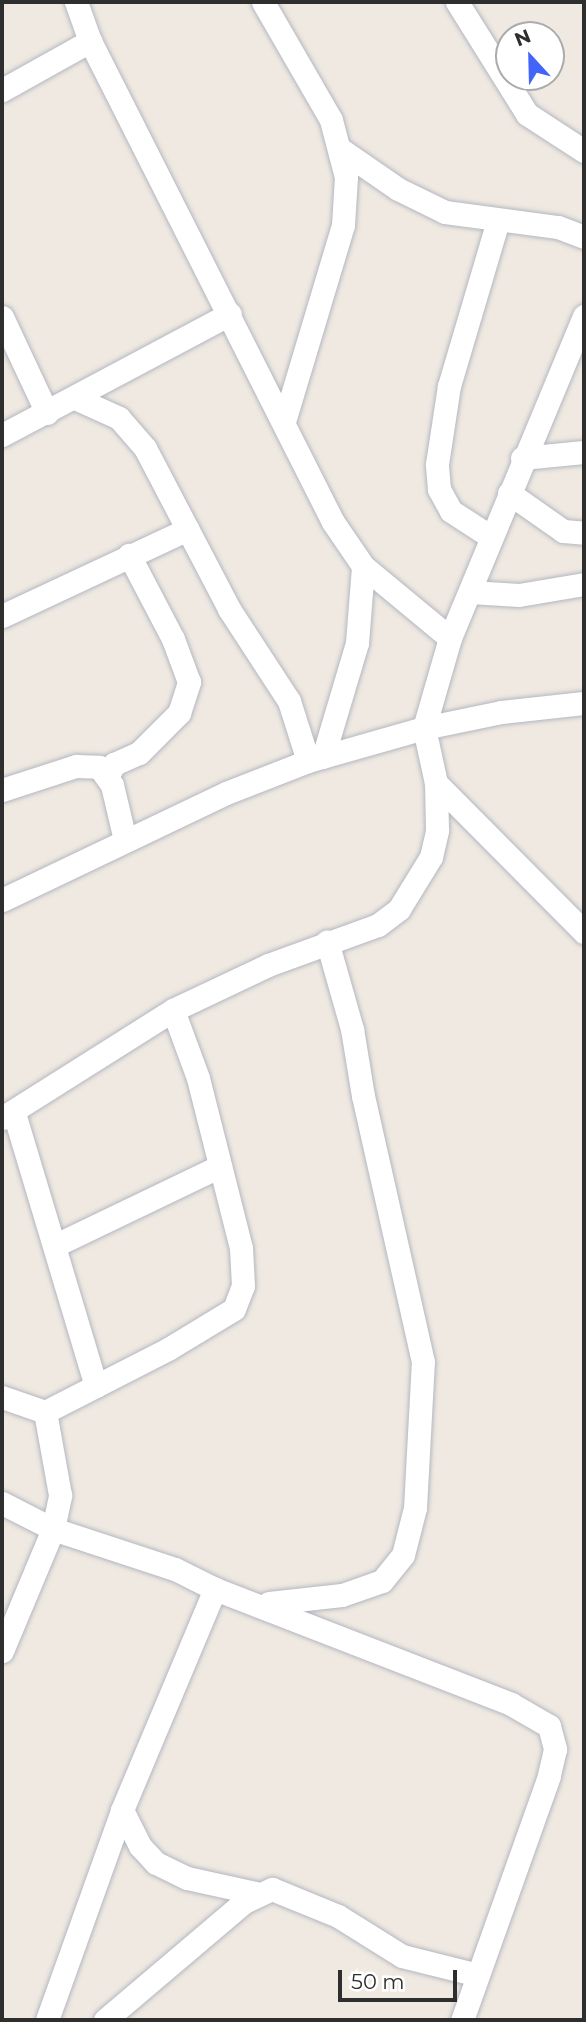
<!DOCTYPE html>
<html>
<head>
<meta charset="utf-8">
<style>
  body { margin:0 }
  #map { position:relative; width:586px; height:2022px; overflow:hidden; background:#efe9e1; font-family:Montserrat,sans-serif }
  div>[style] { position:absolute }
  .roads { filter:drop-shadow(0 0 2px #b4b7c1) drop-shadow(0 0 2px #b4b7c1) }
  .minor>* { height:23px; margin:-11.5px; padding:0 11.5px; transform-origin:11.5px; border-radius:11.5px; background:#fff }
  span { translate:-50% -50%; white-space:nowrap; text-align:center; line-height:1.15; -webkit-text-stroke:6px #fff; paint-order:stroke }
  .frame { position:absolute; inset:0; border:4px solid #2e2e2e; pointer-events:none }
  .north { position:absolute; left:495px; top:21px; width:70px; height:70px; box-sizing:border-box; background:#fff; border:2px solid #ababab; border-radius:50%; rotate:338deg; font-size:19px; font-weight:700; line-height:28px; text-align:center; color:#2e2e2e }
  .north::after { content:''; display:block; margin:auto; width:24px; height:32px; background:#4264fb; clip-path:polygon(50% 0,100% 100%,50% 72%,0 100%) }
  .scale { position:absolute; left:338px; top:1970px; width:119px; height:32px; box-sizing:border-box; border:4px solid #2e2e2e; border-top:0; padding-left:9px; font-size:21px; line-height:24px; white-space:nowrap; color:#2e2e2e; -webkit-text-stroke:5px #fff; paint-order:stroke }
</style>
</head>
<body>
<div id="map">
  <div class="roads">
    <div class="minor">
      <div style="left:76px;top:2px;width:41px;rotate:70.3deg"></div>
      <div style="left:90px;top:41px;width:539px;rotate:63.2deg"></div>
      <div style="left:333px;top:522px;width:53px;rotate:55.7deg"></div>
      <div style="left:363px;top:566px;width:113px;rotate:39.6deg"></div>
      <div style="left:263px;top:2px;width:136px;rotate:60deg"></div>
      <div style="left:331px;top:120px;width:59px;rotate:75.3deg"></div>
      <div style="left:346px;top:177px;width:48px;rotate:93.6deg"></div>
      <div style="left:343px;top:225px;width:206px;rotate:106.7deg"></div>
      <div style="left:457px;top:2px;width:132px;rotate:58deg"></div>
      <div style="left:527px;top:114px;width:68px;rotate:33deg"></div>
      <div style="left:2px;top:90px;width:101px;rotate:-29.1deg"></div>
      <div style="left:340px;top:149px;width:70px;rotate:34.6deg"></div>
      <div style="left:398px;top:189px;width:52px;rotate:26.1deg"></div>
      <div style="left:445px;top:212px;width:114px;rotate:7.6deg"></div>
      <div style="left:558px;top:227px;width:28px;rotate:21deg"></div>
      <div style="left:2px;top:317px;width:106px;rotate:64.9deg"></div>
      <div style="left:75px;top:398px;width:48px;rotate:24.4deg"></div>
      <div style="left:119px;top:418px;width:40px;rotate:49deg"></div>
      <div style="left:145px;top:448px;width:182px;rotate:62.4deg"></div>
      <div style="left:229px;top:609px;width:110px;rotate:56.9deg"></div>
      <div style="left:289px;top:701px;width:63px;rotate:72.4deg"></div>
      <div style="left:2px;top:435px;width:258px;rotate:-28deg"></div>
      <div style="left:522px;top:458px;width:62px;rotate:-5.5deg"></div>
      <div style="left:509px;top:493px;width:66px;rotate:35.1deg"></div>
      <div style="left:563px;top:531px;width:21px;rotate:5deg"></div>
      <div style="left:491px;top:537px;width:48px;rotate:-147deg"></div>
      <div style="left:451px;top:511px;width:25px;rotate:-119deg"></div>
      <div style="left:439px;top:489px;width:25px;rotate:-95deg"></div>
      <div style="left:437px;top:464px;width:79px;rotate:-81.3deg"></div>
      <div style="left:449px;top:386px;width:172px;rotate:-73.5deg"></div>
      <div style="left:470px;top:592px;width:49px;rotate:3.5deg"></div>
      <div style="left:519px;top:595px;width:66px;rotate:-9.6deg"></div>
      <div style="left:2px;top:616px;width:205px;rotate:-25.1deg"></div>
      <div style="left:323px;top:757px;width:119px;rotate:-73.4deg"></div>
      <div style="left:357px;top:643px;width:77px;rotate:-85.5deg"></div>
      <div style="left:108px;top:775px;width:13px;rotate:-61deg"></div>
      <div style="left:114px;top:764px;width:27px;rotate:-24deg"></div>
      <div style="left:139px;top:753px;width:57px;rotate:-45deg"></div>
      <div style="left:179px;top:713px;width:33px;rotate:-72deg"></div>
      <div style="left:189px;top:682px;width:46px;rotate:-110.4deg"></div>
      <div style="left:173px;top:639px;width:95px;rotate:-117.6deg"></div>
      <div style="left:436px;top:783px;width:210px;rotate:45.2deg"></div>
      <div style="left:2px;top:790px;width:78px;rotate:-18deg"></div>
      <div style="left:76px;top:766px;width:23px;rotate:2deg"></div>
      <div style="left:99px;top:767px;width:22px;rotate:54deg"></div>
      <div style="left:112px;top:785px;width:57px;rotate:76.7deg"></div>
      <div style="left:2px;top:900px;width:248px;rotate:-25.5deg"></div>
      <div style="left:226px;top:793px;width:88px;rotate:-21.3deg"></div>
      <div style="left:308px;top:761px;width:121px;rotate:-15.9deg"></div>
      <div style="left:424px;top:728px;width:79px;rotate:-11.7deg"></div>
      <div style="left:501px;top:712px;width:83px;rotate:-6.2deg"></div>
      <div style="left:14px;top:1113px;width:285px;rotate:73.3deg"></div>
      <div style="left:2px;top:1118px;width:202px;rotate:-32.3deg"></div>
      <div style="left:173px;top:1010px;width:105px;rotate:-25.3deg"></div>
      <div style="left:268px;top:965px;width:117px;rotate:-20deg"></div>
      <div style="left:378px;top:925px;width:26px;rotate:-37deg"></div>
      <div style="left:399px;top:909px;width:61px;rotate:-58.4deg"></div>
      <div style="left:431px;top:857px;width:28px;rotate:-77deg"></div>
      <div style="left:437px;top:830px;width:47px;rotate:-91.2deg"></div>
      <div style="left:436px;top:783px;width:56px;rotate:-102.3deg"></div>
      <div style="left:424px;top:728px;width:94px;rotate:-73.9deg"></div>
      <div style="left:450px;top:638px;width:349px;rotate:-67.4deg"></div>
      <div style="left:56px;top:1245px;width:182px;rotate:-25.7deg"></div>
      <div style="left:2px;top:1397px;width:46px;rotate:19.2deg"></div>
      <div style="left:45px;top:1412px;width:138px;rotate:-27.1deg"></div>
      <div style="left:168px;top:1349px;width:77px;rotate:-31.2deg"></div>
      <div style="left:234px;top:1309px;width:25px;rotate:-69deg"></div>
      <div style="left:243px;top:1286px;width:38px;rotate:-93deg"></div>
      <div style="left:241px;top:1248px;width:175px;rotate:-104.2deg"></div>
      <div style="left:198px;top:1078px;width:72px;rotate:-110.2deg"></div>
      <div style="left:2px;top:1503px;width:57px;rotate:27deg"></div>
      <div style="left:53px;top:1529px;width:128px;rotate:18.2deg"></div>
      <div style="left:175px;top:1569px;width:45px;rotate:26.6deg"></div>
      <div style="left:215px;top:1589px;width:318px;rotate:21.2deg"></div>
      <div style="left:511px;top:1704px;width:44px;rotate:30.1deg"></div>
      <div style="left:549px;top:1726px;width:24px;rotate:75deg"></div>
      <div style="left:555px;top:1749px;width:28px;rotate:103deg"></div>
      <div style="left:549px;top:1776px;width:259px;rotate:109.6deg"></div>
      <div style="left:269px;top:1603px;width:73px;rotate:-6.3deg"></div>
      <div style="left:342px;top:1595px;width:42px;rotate:-19.3deg"></div>
      <div style="left:382px;top:1581px;width:33px;rotate:-51deg"></div>
      <div style="left:403px;top:1555px;width:49px;rotate:-75.7deg"></div>
      <div style="left:415px;top:1508px;width:146px;rotate:-86.9deg"></div>
      <div style="left:423px;top:1362px;width:273px;rotate:-102.7deg"></div>
      <div style="left:363px;top:1096px;width:68px;rotate:-99.3deg"></div>
      <div style="left:352px;top:1029px;width:91px;rotate:-105.9deg"></div>
      <div style="left:2px;top:1651px;width:132px;rotate:-67.3deg"></div>
      <div style="left:53px;top:1529px;width:35px;rotate:-78deg"></div>
      <div style="left:60px;top:1495px;width:84px;rotate:-100.2deg"></div>
      <div style="left:122px;top:1810px;width:40px;rotate:63.4deg"></div>
      <div style="left:140px;top:1846px;width:23px;rotate:47deg"></div>
      <div style="left:156px;top:1863px;width:34px;rotate:26deg"></div>
      <div style="left:187px;top:1878px;width:70px;rotate:12.4deg"></div>
      <div style="left:47px;top:2020px;width:223px;rotate:-70.3deg"></div>
      <div style="left:122px;top:1810px;width:240px;rotate:-67.2deg"></div>
      <div style="left:105px;top:2020px;width:182px;rotate:-40.3deg"></div>
      <div style="left:244px;top:1902px;width:31px;rotate:-25deg"></div>
      <div style="left:272px;top:1889px;width:71px;rotate:22.2deg"></div>
      <div style="left:338px;top:1916px;width:75px;rotate:32deg"></div>
      <div style="left:402px;top:1956px;width:78px;rotate:14deg"></div>
    </div>
  </div>
  <div class="frame"></div>
  <div class="north">N</div>
  <div class="scale">50 m</div>
</div>
</body>
</html>
